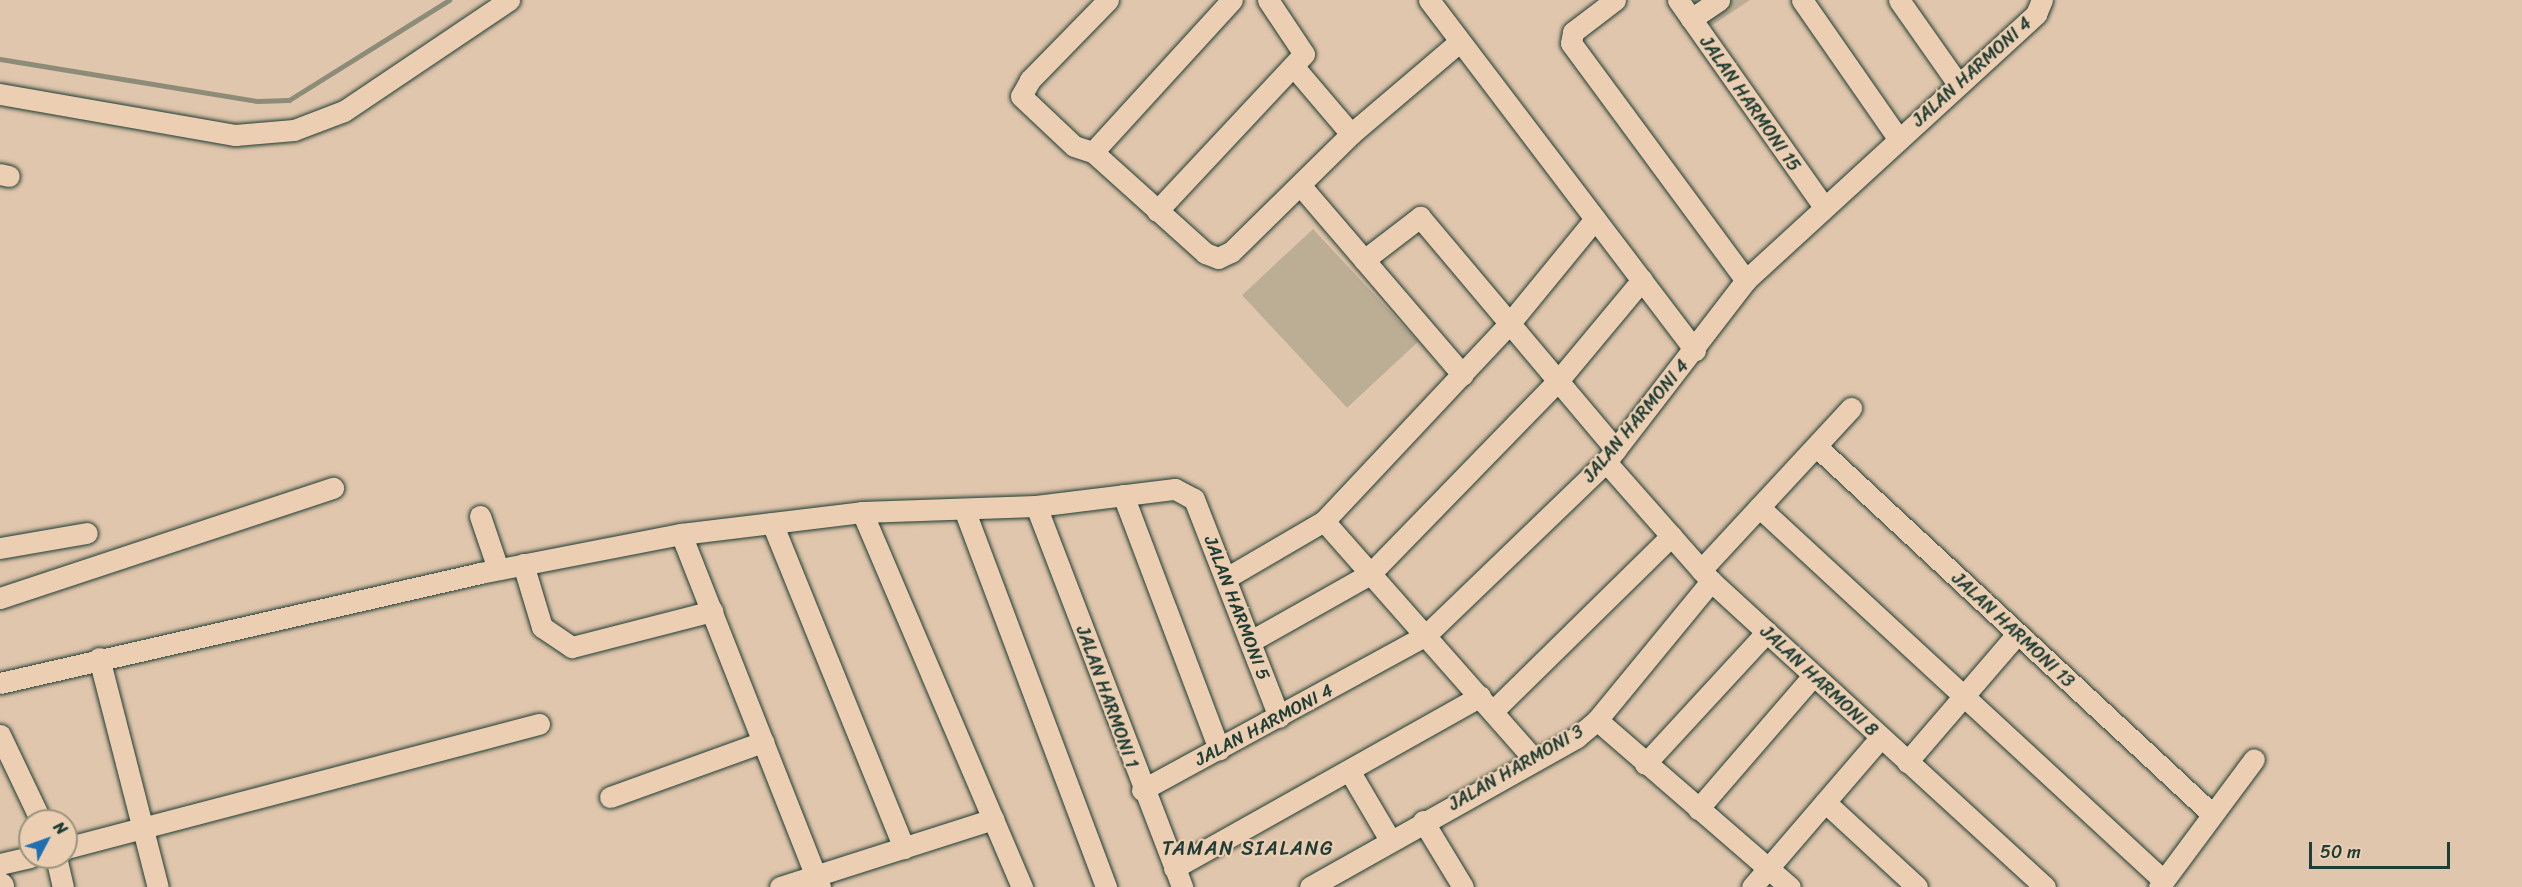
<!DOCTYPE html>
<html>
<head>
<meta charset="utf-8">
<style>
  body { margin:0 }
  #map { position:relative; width:2522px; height:887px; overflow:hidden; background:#e0c6ac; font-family:Sriracha,sans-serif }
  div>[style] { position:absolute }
  .green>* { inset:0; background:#bcad95; transform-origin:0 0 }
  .stream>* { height:5px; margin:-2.5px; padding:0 2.5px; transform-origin:2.5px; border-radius:2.5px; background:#8d8c79 }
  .roads { filter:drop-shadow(0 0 2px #1f3d34) drop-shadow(0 0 2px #1f3d34) }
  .minor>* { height:21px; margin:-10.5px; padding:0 10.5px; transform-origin:10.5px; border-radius:10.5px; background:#eccfb3 }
  .major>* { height:27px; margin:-13.5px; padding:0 13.5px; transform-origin:13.5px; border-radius:13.5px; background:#eccfb3 }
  span { translate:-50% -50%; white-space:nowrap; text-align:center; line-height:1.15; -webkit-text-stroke:4.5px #eccfb3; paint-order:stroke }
  .street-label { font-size:18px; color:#1f3d34 }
  .neighbourhood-label { font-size:20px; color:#1f3d34; letter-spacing:1.5px }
  .north { position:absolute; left:18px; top:809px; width:60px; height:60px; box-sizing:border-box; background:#eccfb3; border:2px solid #9a9580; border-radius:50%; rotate:49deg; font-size:16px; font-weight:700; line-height:24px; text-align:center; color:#1f3d34 }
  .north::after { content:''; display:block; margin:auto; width:21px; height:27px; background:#1f6fb2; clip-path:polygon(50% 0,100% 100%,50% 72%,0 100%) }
  .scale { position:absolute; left:2309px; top:842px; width:141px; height:27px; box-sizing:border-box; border:3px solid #1f3d34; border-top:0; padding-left:8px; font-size:18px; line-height:21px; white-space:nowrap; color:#1f3d34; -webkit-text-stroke:4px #eccfb3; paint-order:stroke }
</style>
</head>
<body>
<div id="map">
  <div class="green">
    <div style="clip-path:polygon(1694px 0,1750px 0,1711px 26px)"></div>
    <div style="left:1313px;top:229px;width:154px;height:97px;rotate:47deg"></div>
  </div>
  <div class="stream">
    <div style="left:0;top:59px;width:260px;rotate:9.3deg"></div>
    <div style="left:257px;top:101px;width:32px;rotate:-2deg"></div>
    <div style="left:289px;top:100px;width:189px;rotate:-32deg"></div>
  </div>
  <div class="roads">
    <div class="minor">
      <div style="left:1108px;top:0;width:112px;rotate:134.3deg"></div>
      <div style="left:1030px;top:80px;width:18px;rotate:119deg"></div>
      <div style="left:1021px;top:96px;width:73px;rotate:43.3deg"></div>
      <div style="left:1074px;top:146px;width:20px;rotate:18deg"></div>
      <div style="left:1093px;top:152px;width:151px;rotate:42deg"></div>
      <div style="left:1205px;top:253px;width:14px;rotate:21deg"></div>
      <div style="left:1218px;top:258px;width:14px;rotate:-25deg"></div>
      <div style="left:1231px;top:252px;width:168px;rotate:-44.5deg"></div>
      <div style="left:1351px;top:134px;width:142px;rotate:-40.4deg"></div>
      <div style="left:1429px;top:0;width:440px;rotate:52.8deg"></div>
      <div style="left:1615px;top:0;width:53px;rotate:142.7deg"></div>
      <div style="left:1573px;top:32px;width:11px;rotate:100deg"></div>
      <div style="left:1571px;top:43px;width:295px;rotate:53.6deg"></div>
      <div style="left:1678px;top:0;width:253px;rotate:54.8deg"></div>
      <div style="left:1802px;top:0;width:168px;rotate:55.2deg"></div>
      <div style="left:1899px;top:0;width:103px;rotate:54.9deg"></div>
      <div style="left:1691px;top:19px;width:34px;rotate:-34deg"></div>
      <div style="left:1294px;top:67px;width:88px;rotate:49.6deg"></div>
      <div style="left:0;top:94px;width:239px;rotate:9.9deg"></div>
      <div style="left:235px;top:135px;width:59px;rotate:-4.8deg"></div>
      <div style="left:294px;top:130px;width:53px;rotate:-20.8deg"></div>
      <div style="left:344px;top:111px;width:199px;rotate:-33.9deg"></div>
      <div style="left:1093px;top:152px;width:206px;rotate:-47.6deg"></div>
      <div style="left:0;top:174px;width:9px;rotate:13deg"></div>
      <div style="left:1300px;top:185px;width:250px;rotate:49.4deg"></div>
      <div style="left:1157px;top:211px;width:215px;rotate:-46.9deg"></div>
      <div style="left:1304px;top:54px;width:65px;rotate:-123.7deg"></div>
      <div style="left:1364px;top:260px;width:71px;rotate:-37.5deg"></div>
      <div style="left:1420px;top:217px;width:304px;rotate:49.9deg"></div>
      <div style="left:1816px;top:446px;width:539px;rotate:42.9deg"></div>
      <div style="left:1606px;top:462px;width:159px;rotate:48.6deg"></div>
      <div style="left:1711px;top:581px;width:453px;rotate:42.5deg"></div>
      <div style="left:1123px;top:495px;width:272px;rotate:69.3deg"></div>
      <div style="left:1036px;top:506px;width:408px;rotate:69deg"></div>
      <div style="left:1759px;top:507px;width:550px;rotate:42.72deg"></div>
      <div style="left:964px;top:509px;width:404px;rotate:69.4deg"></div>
      <div style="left:862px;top:512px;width:408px;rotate:66.9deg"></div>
      <div style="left:480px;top:516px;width:56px;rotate:71.2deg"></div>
      <div style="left:1324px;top:521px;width:319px;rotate:48.6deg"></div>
      <div style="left:772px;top:523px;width:351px;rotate:67.9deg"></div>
      <div style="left:681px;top:534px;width:379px;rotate:68.5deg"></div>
      <div style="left:0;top:548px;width:88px;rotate:-9.8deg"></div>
      <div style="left:523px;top:564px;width:66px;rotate:73.2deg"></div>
      <div style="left:542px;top:627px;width:36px;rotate:34deg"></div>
      <div style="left:572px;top:647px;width:145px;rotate:-14.4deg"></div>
      <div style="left:1701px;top:570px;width:221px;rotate:-47.2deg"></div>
      <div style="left:1228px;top:577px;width:111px;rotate:-30.3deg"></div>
      <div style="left:1324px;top:521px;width:270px;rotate:-46.8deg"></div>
      <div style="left:1509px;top:324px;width:136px;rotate:-50.7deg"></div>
      <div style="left:0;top:598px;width:351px;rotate:-18.3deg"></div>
      <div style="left:1251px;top:641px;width:137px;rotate:-29.4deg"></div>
      <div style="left:1370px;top:574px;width:268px;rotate:-45.8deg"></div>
      <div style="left:1557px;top:382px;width:133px;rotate:-50.2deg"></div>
      <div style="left:99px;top:658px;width:236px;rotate:75.6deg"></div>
      <div style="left:0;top:683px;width:492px;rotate:-12.9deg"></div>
      <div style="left:480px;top:573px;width:205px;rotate:-11deg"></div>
      <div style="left:681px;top:534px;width:182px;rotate:-6.9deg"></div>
      <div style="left:862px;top:512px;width:174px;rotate:-2deg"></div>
      <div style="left:1036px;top:506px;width:140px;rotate:-7deg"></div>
      <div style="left:1175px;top:489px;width:21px;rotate:28deg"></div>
      <div style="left:1194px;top:499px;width:234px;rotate:68.7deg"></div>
      <div style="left:1493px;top:711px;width:250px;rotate:-44.5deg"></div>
      <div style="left:1597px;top:720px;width:255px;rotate:40.9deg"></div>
      <div style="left:0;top:735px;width:95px;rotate:64.5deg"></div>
      <div style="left:1907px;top:762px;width:169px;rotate:-49.3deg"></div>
      <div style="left:1645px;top:764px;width:180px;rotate:-47.3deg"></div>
      <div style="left:1350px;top:772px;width:79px;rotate:59.5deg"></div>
      <div style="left:1142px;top:790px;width:322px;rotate:-28.6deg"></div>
      <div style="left:1425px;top:636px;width:251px;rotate:-43.9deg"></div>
      <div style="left:1606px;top:462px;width:230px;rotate:-52.4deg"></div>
      <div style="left:1746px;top:280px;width:394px;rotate:-42.5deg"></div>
      <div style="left:2036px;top:14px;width:15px;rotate:-67deg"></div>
      <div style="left:610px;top:797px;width:163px;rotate:-19.8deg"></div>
      <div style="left:1825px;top:802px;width:125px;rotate:42.7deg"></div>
      <div style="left:1698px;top:809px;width:176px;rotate:-49.2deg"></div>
      <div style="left:1423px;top:821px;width:77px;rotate:58.8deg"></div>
      <div style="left:66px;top:848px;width:489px;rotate:-14.7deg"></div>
      <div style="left:56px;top:857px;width:31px;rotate:77deg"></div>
      <div style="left:0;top:864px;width:31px;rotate:-13deg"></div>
      <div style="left:1174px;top:868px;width:351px;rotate:-29.3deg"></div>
      <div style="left:780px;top:887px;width:224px;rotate:-17.7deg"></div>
      <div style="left:1310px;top:887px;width:306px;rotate:-29.3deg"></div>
      <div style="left:1577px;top:737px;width:26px;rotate:-40deg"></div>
      <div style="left:1597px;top:720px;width:180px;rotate:-50.6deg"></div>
      <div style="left:1752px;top:887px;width:196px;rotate:-49.3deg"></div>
      <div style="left:2159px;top:887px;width:159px;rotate:-53.4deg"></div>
    </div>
    <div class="major">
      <div style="left:0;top:886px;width:1px;rotate:90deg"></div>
    </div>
  </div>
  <div class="street-label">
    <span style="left:1972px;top:72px;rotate:-42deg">JALAN HARMONI 4</span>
    <span style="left:1750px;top:104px;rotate:55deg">JALAN HARMONI 15</span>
    <span style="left:1636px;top:421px;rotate:-50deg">JALAN HARMONI 4</span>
    <span style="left:1237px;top:608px;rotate:69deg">JALAN HARMONI 5</span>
    <span style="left:2013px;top:630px;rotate:43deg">JALAN HARMONI 13</span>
    <span style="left:1819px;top:681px;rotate:43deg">JALAN HARMONI 8</span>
    <span style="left:1107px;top:697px;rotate:70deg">JALAN HARMONI 1</span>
    <span style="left:1264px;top:725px;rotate:-28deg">JALAN HARMONI 4</span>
    <span style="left:1516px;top:768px;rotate:-30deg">JALAN HARMONI 3</span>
  </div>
  <div class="neighbourhood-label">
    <span style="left:1248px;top:848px">TAMAN SIALANG</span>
  </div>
  <div class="north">N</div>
  <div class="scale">50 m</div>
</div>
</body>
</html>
